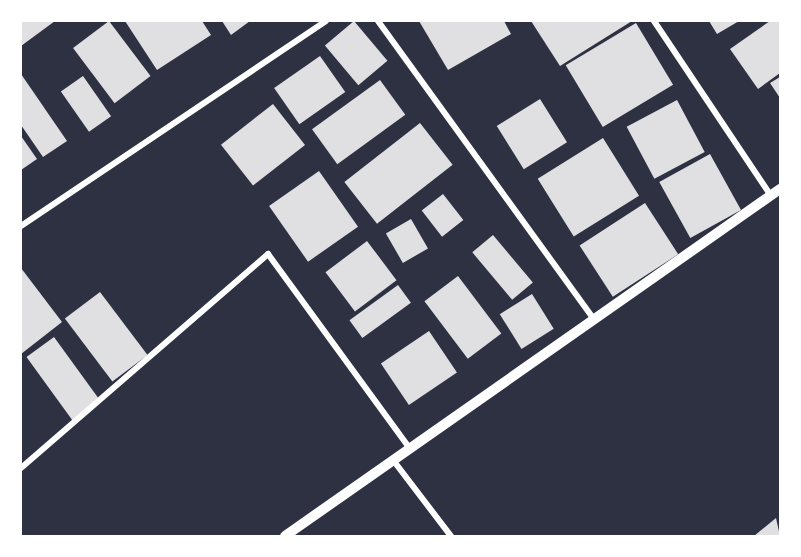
<!DOCTYPE html>
<html>
<head>
<meta charset="utf-8">
<style>
  body { margin:0 }
  #map { position:relative; width:801px; height:557px; overflow:hidden; background:#2d3142; font-family:"Fira Sans",sans-serif }
  div>[style] { position:absolute }
  .building>* { inset:0; background:#e0e0e3; transform-origin:0 0 }
  .minor>* { height:6px; margin:-3px; padding:0 3px; transform-origin:3px; border-radius:3px; background:#fff }
  .tertiary>* { height:10px; margin:-5px; padding:0 5px; transform-origin:5px; border-radius:5px; background:#fff }
  span { translate:-50% -50%; white-space:nowrap; text-align:center; line-height:1.15; -webkit-text-stroke:6px #fff; paint-order:stroke }
  .frame { position:absolute; inset:0; border:22px solid #fff; pointer-events:none }
</style>
</head>
<body>
<div id="map">
  <div class="building">
    <div style="clip-path:polygon(21px 21px,55px 21px,21px 46px)"></div>
    <div style="left:109px;top:21px;width:69px;height:45px;rotate:53deg"></div>
    <div style="clip-path:polygon(125px 21px,202px 21px,211px 35px,157px 70px)"></div>
    <div style="clip-path:polygon(222px 21px,250px 21px,231px 35px)"></div>
    <div style="left:354px;top:21px;width:52px;height:38px;rotate:50deg"></div>
    <div style="clip-path:polygon(419px 21px,504px 21px,511px 34px,448px 70px)"></div>
    <div style="clip-path:polygon(531px 21px,632px 21px,560px 66px)"></div>
    <div style="clip-path:polygon(709px 21px,739px 21px,717px 34px)"></div>
    <div style="clip-path:polygon(770px 21px,780px 21px,780px 73px,758px 89px,730px 49px)"></div>
    <div style="left:636px;top:23px;width:72px;height:82px;rotate:59deg"></div>
    <div style="left:320px;top:56px;width:44px;height:56px;rotate:55deg"></div>
    <div style="clip-path:polygon(21px 74px,67px 141px,43px 157px,21px 125px)"></div>
    <div style="left:83px;top:76px;width:49px;height:27px;rotate:55deg"></div>
    <div style="clip-path:polygon(780px 77px,780px 98px,770px 83px)"></div>
    <div style="left:380px;top:80px;width:43px;height:84px;rotate:54deg"></div>
    <div style="left:540px;top:99px;width:51px;height:51px;rotate:58deg"></div>
    <div style="left:677px;top:100px;width:59px;height:57px;rotate:62deg"></div>
    <div style="left:273px;top:104px;width:52px;height:66px;rotate:52deg"></div>
    <div style="left:420px;top:123px;width:53px;height:96px;rotate:52deg"></div>
    <div style="clip-path:polygon(21px 136px,37px 159px,21px 170px)"></div>
    <div style="left:603px;top:138px;width:68px;height:77px;rotate:58deg"></div>
    <div style="left:710px;top:154px;width:64px;height:58px;rotate:61deg"></div>
    <div style="left:319px;top:171px;width:68px;height:61px;rotate:55deg"></div>
    <div style="left:443px;top:194px;width:33px;height:27px;rotate:52deg"></div>
    <div style="left:645px;top:203px;width:61px;height:78px;rotate:57deg"></div>
    <div style="left:411px;top:219px;width:34px;height:29px;rotate:60deg"></div>
    <div style="left:493px;top:235px;width:62px;height:27px;rotate:50deg"></div>
    <div style="left:367px;top:241px;width:49px;height:52px;rotate:53deg"></div>
    <div style="clip-path:polygon(21px 268px,62px 322px,21px 354px)"></div>
    <div style="left:458px;top:276px;width:72px;height:42px;rotate:53deg"></div>
    <div style="left:398px;top:285px;width:22px;height:60px;rotate:54deg"></div>
    <div style="left:100px;top:292px;width:79px;height:44px;rotate:53deg"></div>
    <div style="left:532px;top:294px;width:41px;height:38px;rotate:58deg"></div>
    <div style="left:429px;top:331px;width:50px;height:58px;rotate:56deg"></div>
    <div style="left:54px;top:337px;width:79px;height:34px;rotate:54deg"></div>
    <div style="clip-path:polygon(776px 518px,780px 536px,754px 536px)"></div>
  </div>
  <div class="minor">
    <div style="left:378px;top:21px;width:367px;rotate:54.1deg"></div>
    <div style="left:654px;top:21px;width:211px;rotate:56.2deg"></div>
    <div style="left:21px;top:226px;width:367px;rotate:-33.9deg"></div>
    <div style="left:393px;top:460px;width:96px;rotate:52.7deg"></div>
    <div style="left:21px;top:468px;width:327px;rotate:-40.9deg"></div>
    <div style="left:268px;top:254px;width:241px;rotate:53.9deg"></div>
  </div>
  <div class="tertiary">
    <div style="left:285px;top:536px;width:605px;rotate:-35.03deg"></div>
  </div>
  <div class="frame"></div>
</div>
</body>
</html>
